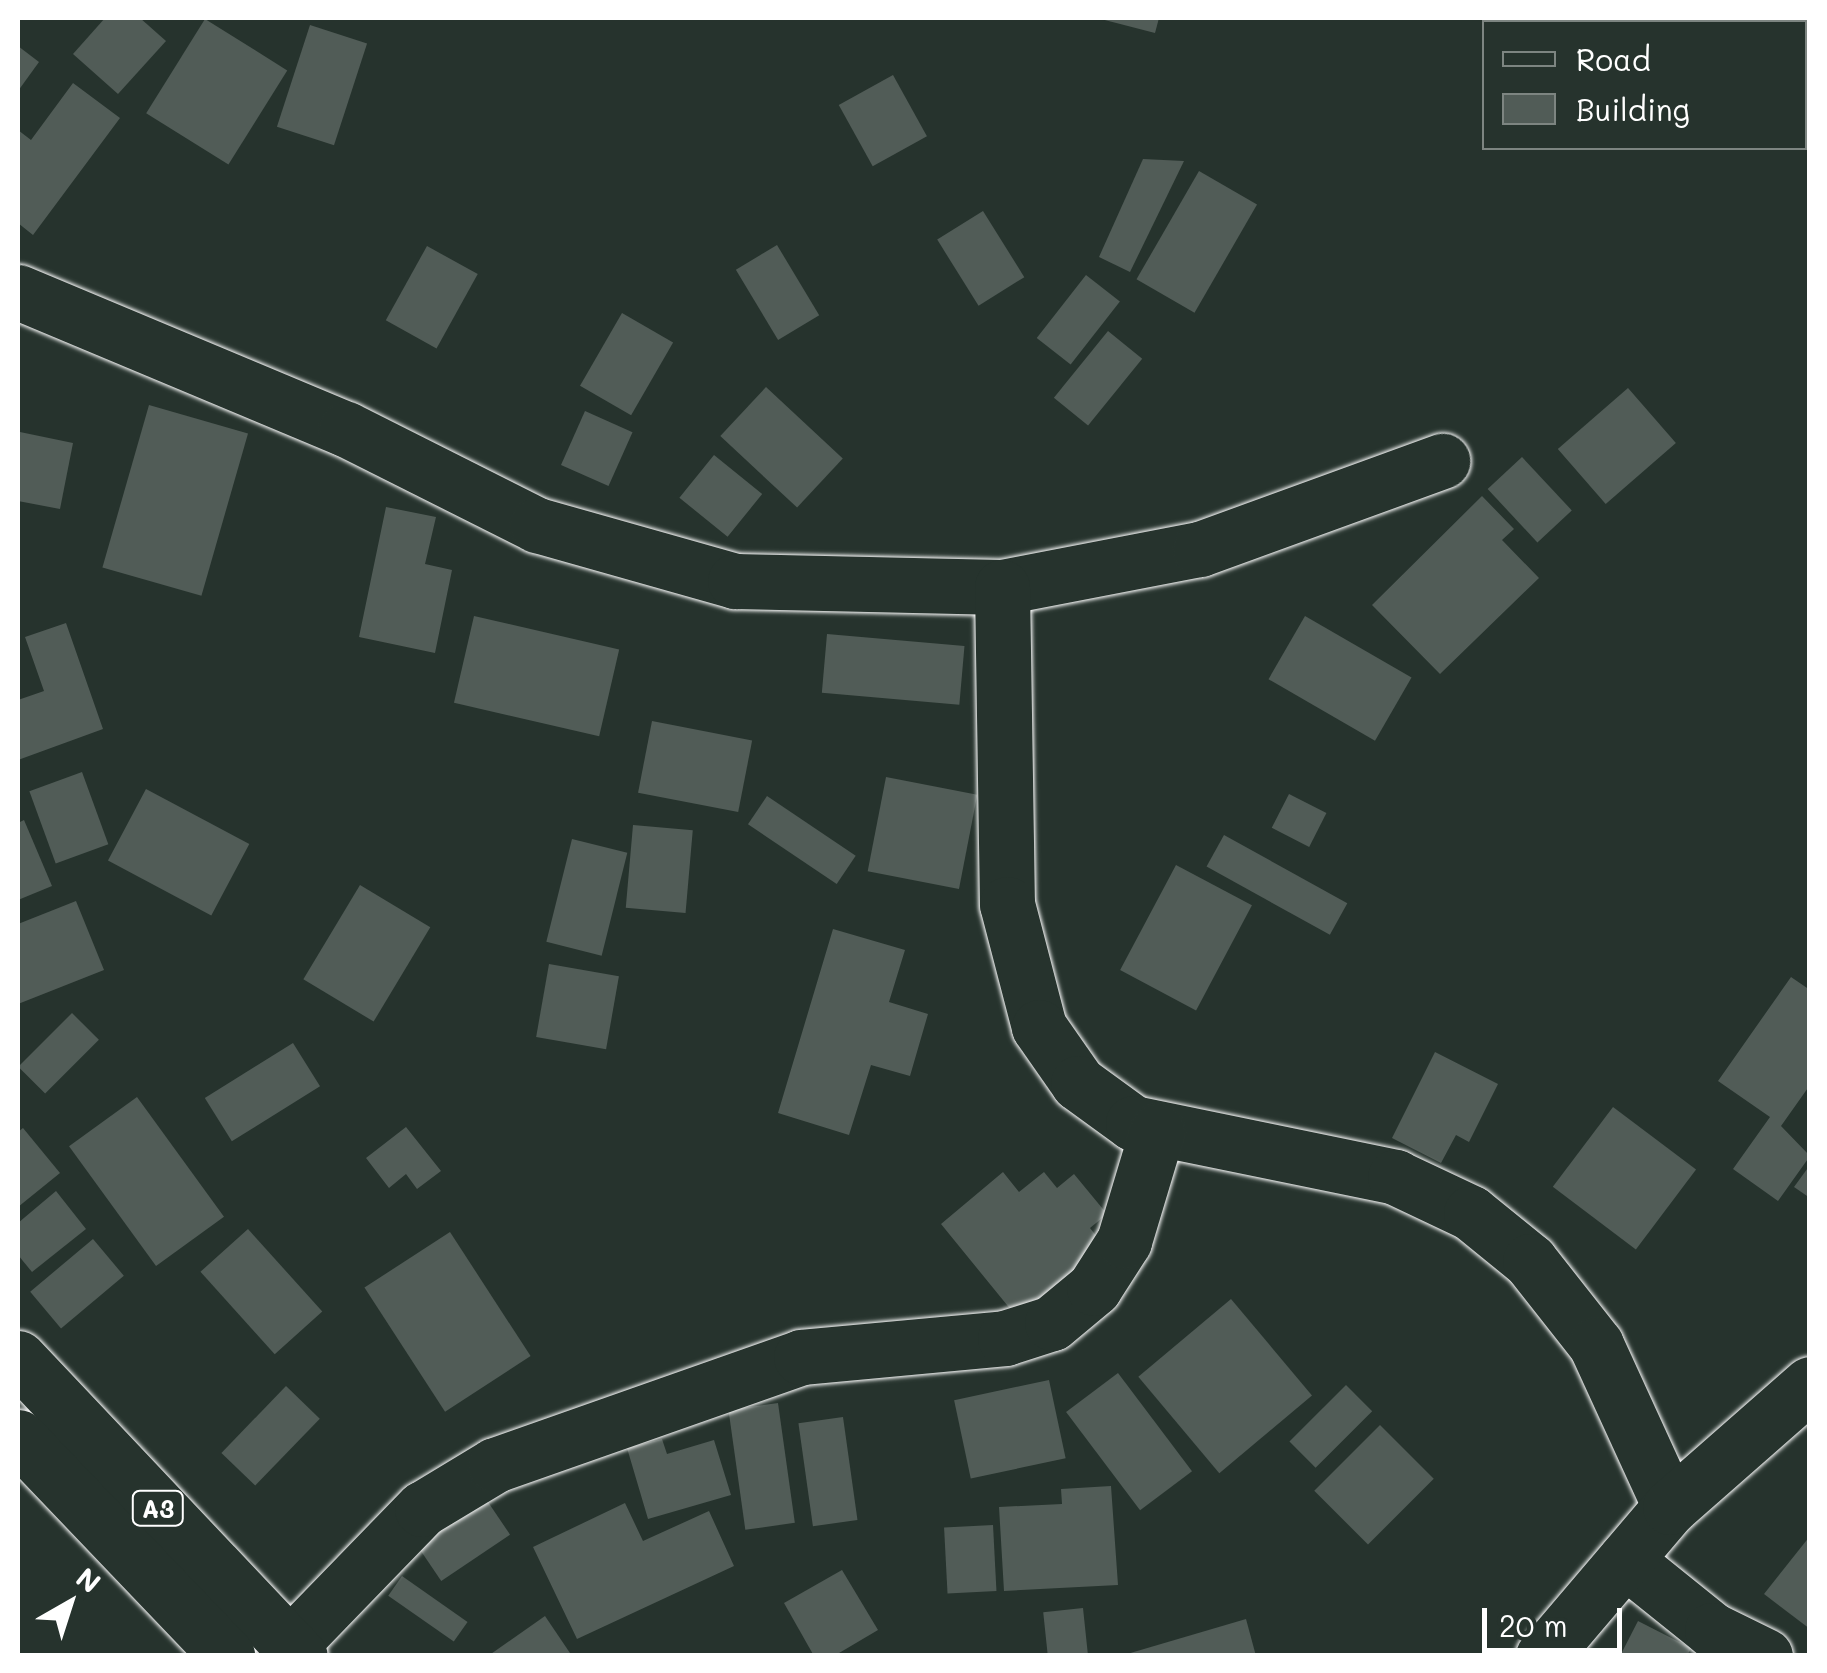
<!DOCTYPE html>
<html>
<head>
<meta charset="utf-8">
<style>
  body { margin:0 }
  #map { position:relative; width:1827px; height:1673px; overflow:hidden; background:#26332d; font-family:Mali,sans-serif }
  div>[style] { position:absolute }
  .building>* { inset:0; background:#515c57; transform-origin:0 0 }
  .roads { filter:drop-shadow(0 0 2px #fff) drop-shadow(0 0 2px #fff) }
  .minor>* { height:55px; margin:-27.5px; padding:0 27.5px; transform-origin:27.5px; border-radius:27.5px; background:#26332d }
  .major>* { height:55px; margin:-27.5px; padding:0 27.5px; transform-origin:27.5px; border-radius:27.5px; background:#26332d }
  span { translate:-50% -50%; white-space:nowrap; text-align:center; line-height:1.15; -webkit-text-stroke:8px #26332d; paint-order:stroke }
  .shield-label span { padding:2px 8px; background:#26332d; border:2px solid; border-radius:8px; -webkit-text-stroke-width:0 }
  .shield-label { font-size:25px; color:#fff; font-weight:700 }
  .frame { position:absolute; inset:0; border:20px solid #fff; pointer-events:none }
  .legend { position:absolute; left:1482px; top:20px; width:325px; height:130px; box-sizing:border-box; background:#26332d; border:2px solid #7d8581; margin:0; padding:12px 18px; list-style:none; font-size:30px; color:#fff }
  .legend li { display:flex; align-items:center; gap:20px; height:50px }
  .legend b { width:50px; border:2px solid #7d8581 }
  .north { position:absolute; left:20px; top:1553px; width:100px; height:100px; -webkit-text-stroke:8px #26332d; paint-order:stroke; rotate:39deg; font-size:28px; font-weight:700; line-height:40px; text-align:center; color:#fff }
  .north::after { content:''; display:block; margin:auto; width:35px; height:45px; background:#fff; clip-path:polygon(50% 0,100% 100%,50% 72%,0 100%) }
  .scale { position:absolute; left:1482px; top:1608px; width:140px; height:45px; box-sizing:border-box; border:5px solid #fff; border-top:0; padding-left:12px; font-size:30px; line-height:35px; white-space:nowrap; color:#fff; -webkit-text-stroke:8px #26332d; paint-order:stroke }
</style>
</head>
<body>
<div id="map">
  <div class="building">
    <div style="clip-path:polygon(105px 18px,140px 18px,166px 41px,118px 94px,73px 54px)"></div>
    <div style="clip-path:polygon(1097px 18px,1159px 18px,1155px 33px)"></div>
    <div style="left:205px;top:19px;width:97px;height:111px;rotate:32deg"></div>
    <div style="left:310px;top:25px;width:60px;height:107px;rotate:18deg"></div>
    <div style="clip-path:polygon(18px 46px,39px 62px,18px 91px)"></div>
    <div style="left:893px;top:75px;width:70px;height:62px;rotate:61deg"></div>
    <div style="clip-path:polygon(73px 83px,120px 118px,33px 235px,18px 223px,18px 130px,31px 140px)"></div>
    <div style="clip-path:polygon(1143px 159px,1184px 161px,1130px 272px,1099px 257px)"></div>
    <div style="left:1199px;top:171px;width:67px;height:125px;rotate:30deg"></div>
    <div style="left:983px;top:211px;width:78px;height:54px;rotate:58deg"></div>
    <div style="left:777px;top:245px;width:82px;height:48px;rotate:59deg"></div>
    <div style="left:427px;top:246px;width:58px;height:85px;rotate:29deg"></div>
    <div style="left:1086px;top:275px;width:43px;height:80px;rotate:38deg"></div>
    <div style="left:622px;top:313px;width:59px;height:84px;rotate:30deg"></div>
    <div style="left:1108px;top:331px;width:44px;height:86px;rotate:39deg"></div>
    <div style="left:766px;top:387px;width:105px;height:67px;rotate:43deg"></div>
    <div style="left:1628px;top:388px;width:73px;height:93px;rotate:49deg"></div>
    <div style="left:149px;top:405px;width:103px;height:169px;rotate:16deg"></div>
    <div style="left:585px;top:411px;width:52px;height:59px;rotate:24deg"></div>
    <div style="clip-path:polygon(20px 432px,73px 443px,60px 509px,18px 501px)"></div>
    <div style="left:714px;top:455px;width:62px;height:55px;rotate:39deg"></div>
    <div style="left:1522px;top:457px;width:73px;height:47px;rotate:47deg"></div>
    <div style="clip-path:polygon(1482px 496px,1514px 529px,1502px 540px,1539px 578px,1440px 674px,1372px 605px)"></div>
    <div style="clip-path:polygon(386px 507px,436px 517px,425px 564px,452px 570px,435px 653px,359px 637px)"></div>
    <div style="left:474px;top:616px;width:149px;height:89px;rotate:13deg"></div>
    <div style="left:1305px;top:616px;width:123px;height:73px;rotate:30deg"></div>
    <div style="clip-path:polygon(66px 623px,103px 729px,18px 760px,18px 700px,44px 691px,25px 637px)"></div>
    <div style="left:827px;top:634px;width:138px;height:59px;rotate:5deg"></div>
    <div style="left:652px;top:721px;width:102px;height:73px;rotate:11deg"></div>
    <div style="left:82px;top:772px;width:77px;height:56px;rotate:70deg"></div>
    <div style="left:886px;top:777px;width:93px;height:96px;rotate:11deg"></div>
    <div style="left:146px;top:789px;width:117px;height:81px;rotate:28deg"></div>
    <div style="left:1289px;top:794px;width:42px;height:38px;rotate:27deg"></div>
    <div style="left:767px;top:796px;width:107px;height:34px;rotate:34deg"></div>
    <div style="clip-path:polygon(24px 820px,52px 886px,18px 900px,18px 823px)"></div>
    <div style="left:633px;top:825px;width:60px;height:83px;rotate:5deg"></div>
    <div style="left:1224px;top:835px;width:141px;height:36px;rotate:29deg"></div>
    <div style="left:572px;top:839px;width:57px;height:106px;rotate:14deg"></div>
    <div style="left:1176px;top:865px;width:86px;height:119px;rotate:28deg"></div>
    <div style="left:360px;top:885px;width:82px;height:110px;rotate:31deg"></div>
    <div style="clip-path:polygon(76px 901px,104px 970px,18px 1004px,18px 924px)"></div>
    <div style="clip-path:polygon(833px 929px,905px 950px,889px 1002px,928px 1014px,910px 1076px,871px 1065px,849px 1135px,778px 1113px)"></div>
    <div style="left:549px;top:964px;width:71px;height:74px;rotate:10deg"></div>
    <div style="clip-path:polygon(1791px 977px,1810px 990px,1810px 1085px,1781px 1126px,1810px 1156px,1778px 1201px,1733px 1169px,1770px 1117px,1718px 1081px)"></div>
    <div style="left:72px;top:1013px;width:38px;height:76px;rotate:45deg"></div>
    <div style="left:293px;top:1043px;width:51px;height:104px;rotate:58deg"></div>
    <div style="clip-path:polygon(1435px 1052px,1498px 1084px,1469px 1142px,1456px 1135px,1441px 1163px,1392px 1138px)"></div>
    <div style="left:137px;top:1097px;width:148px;height:84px;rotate:54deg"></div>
    <div style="left:1613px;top:1107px;width:104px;height:100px;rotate:37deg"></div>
    <div style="clip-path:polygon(406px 1127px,441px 1171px,417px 1189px,406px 1174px,389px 1188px,366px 1158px)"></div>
    <div style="clip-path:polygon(23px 1128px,60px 1173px,18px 1207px,18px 1132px)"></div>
    <div style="clip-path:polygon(1810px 1165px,1810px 1198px,1794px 1187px)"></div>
    <div style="clip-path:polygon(1003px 1172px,1019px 1192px,1044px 1172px,1057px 1188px,1074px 1174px,1107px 1214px,1090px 1228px,1107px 1250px,1020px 1321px,941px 1224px)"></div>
    <div style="clip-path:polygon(56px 1191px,86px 1229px,32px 1272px,18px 1255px,18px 1223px)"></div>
    <div style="left:248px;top:1229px;width:111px;height:64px;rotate:48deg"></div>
    <div style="left:450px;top:1232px;width:148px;height:102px;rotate:57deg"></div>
    <div style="left:93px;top:1239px;width:48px;height:82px;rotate:50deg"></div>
    <div style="left:1231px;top:1299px;width:126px;height:121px;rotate:50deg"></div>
    <div style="left:1118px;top:1373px;width:123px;height:65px;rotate:53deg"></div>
    <div style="left:1049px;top:1380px;width:80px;height:97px;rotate:78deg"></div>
    <div style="left:1346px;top:1385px;width:37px;height:80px;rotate:45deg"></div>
    <div style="left:286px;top:1386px;width:47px;height:93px;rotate:44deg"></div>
    <div style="left:778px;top:1403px;width:121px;height:50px;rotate:82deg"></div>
    <div style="left:843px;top:1417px;width:104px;height:45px;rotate:82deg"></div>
    <div style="left:1380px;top:1425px;width:76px;height:93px;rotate:45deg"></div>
    <div style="clip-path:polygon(662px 1439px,667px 1454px,714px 1440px,731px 1495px,648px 1519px,627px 1448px)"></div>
    <div style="clip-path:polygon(1111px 1486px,1118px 1585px,1004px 1591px,999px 1507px,1062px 1504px,1061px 1489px)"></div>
    <div style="left:486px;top:1499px;width:43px;height:83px;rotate:56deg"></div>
    <div style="clip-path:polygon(625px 1503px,643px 1541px,709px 1511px,734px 1566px,577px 1639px,533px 1547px)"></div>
    <div style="left:993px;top:1525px;width:66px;height:49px;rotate:87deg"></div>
    <div style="clip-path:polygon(1810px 1536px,1810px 1629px,1764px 1594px)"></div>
    <div style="clip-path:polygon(842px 1570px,878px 1630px,834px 1656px,814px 1656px,784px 1603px)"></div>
    <div style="left:402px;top:1576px;width:80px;height:24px;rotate:35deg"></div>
    <div style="left:1083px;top:1608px;width:48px;height:40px;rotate:84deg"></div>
    <div style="clip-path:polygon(545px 1616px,572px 1656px,488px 1656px)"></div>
    <div style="clip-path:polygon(1246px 1619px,1256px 1656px,1127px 1656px,1127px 1654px)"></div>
    <div style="clip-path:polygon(1638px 1621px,1691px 1648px,1687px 1656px,1620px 1656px)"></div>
  </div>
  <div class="roads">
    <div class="minor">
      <div style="left:18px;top:292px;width:355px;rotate:22.7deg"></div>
      <div style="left:346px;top:429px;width:214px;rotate:26.7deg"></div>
      <div style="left:537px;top:525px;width:206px;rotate:15.8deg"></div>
      <div style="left:735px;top:581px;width:267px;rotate:1.3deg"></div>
      <div style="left:1002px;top:587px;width:202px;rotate:-10.9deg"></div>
      <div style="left:1200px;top:549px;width:258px;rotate:-20deg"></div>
      <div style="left:1002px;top:587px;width:317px;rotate:89.1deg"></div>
      <div style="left:1007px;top:904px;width:127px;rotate:75.4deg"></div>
      <div style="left:1039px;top:1027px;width:68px;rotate:55.1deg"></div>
      <div style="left:1078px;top:1083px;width:68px;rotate:36deg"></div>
      <div style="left:1133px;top:1123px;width:268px;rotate:11.6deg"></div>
      <div style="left:1395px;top:1177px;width:84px;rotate:25.3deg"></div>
      <div style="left:1471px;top:1213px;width:76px;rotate:39.1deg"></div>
      <div style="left:1530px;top:1261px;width:107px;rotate:51.8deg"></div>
      <div style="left:1596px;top:1345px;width:178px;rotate:65.4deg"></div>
      <div style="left:1625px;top:1560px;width:112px;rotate:38.8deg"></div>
      <div style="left:1712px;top:1630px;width:59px;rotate:26.1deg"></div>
      <div style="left:290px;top:1645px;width:190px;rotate:-45.9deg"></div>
      <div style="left:422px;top:1509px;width:85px;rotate:-31.1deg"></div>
      <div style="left:495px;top:1465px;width:324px;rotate:-19.4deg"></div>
      <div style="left:801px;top:1357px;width:205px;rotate:-5.3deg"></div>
      <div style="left:1005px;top:1338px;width:49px;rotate:-17.7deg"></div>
      <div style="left:1052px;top:1323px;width:55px;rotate:-39.8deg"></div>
      <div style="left:1094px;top:1288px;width:56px;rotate:-57.4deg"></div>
      <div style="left:1124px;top:1241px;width:115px;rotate:-73.3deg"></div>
      <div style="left:1543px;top:1656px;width:196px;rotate:-49.6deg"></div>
      <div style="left:1670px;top:1507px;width:186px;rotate:-41.3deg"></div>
    </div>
    <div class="major">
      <div style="left:18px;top:1358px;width:410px;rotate:46.6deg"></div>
      <div style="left:18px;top:1437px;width:303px;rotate:46.3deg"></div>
    </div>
  </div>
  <div class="shield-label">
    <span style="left:158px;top:1508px">A3</span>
  </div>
  <div class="frame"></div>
  <ul class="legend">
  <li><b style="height:12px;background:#26332d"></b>Road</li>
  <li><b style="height:28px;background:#515c57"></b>Building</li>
  </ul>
  <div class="north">N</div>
  <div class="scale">20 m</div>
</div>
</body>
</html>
